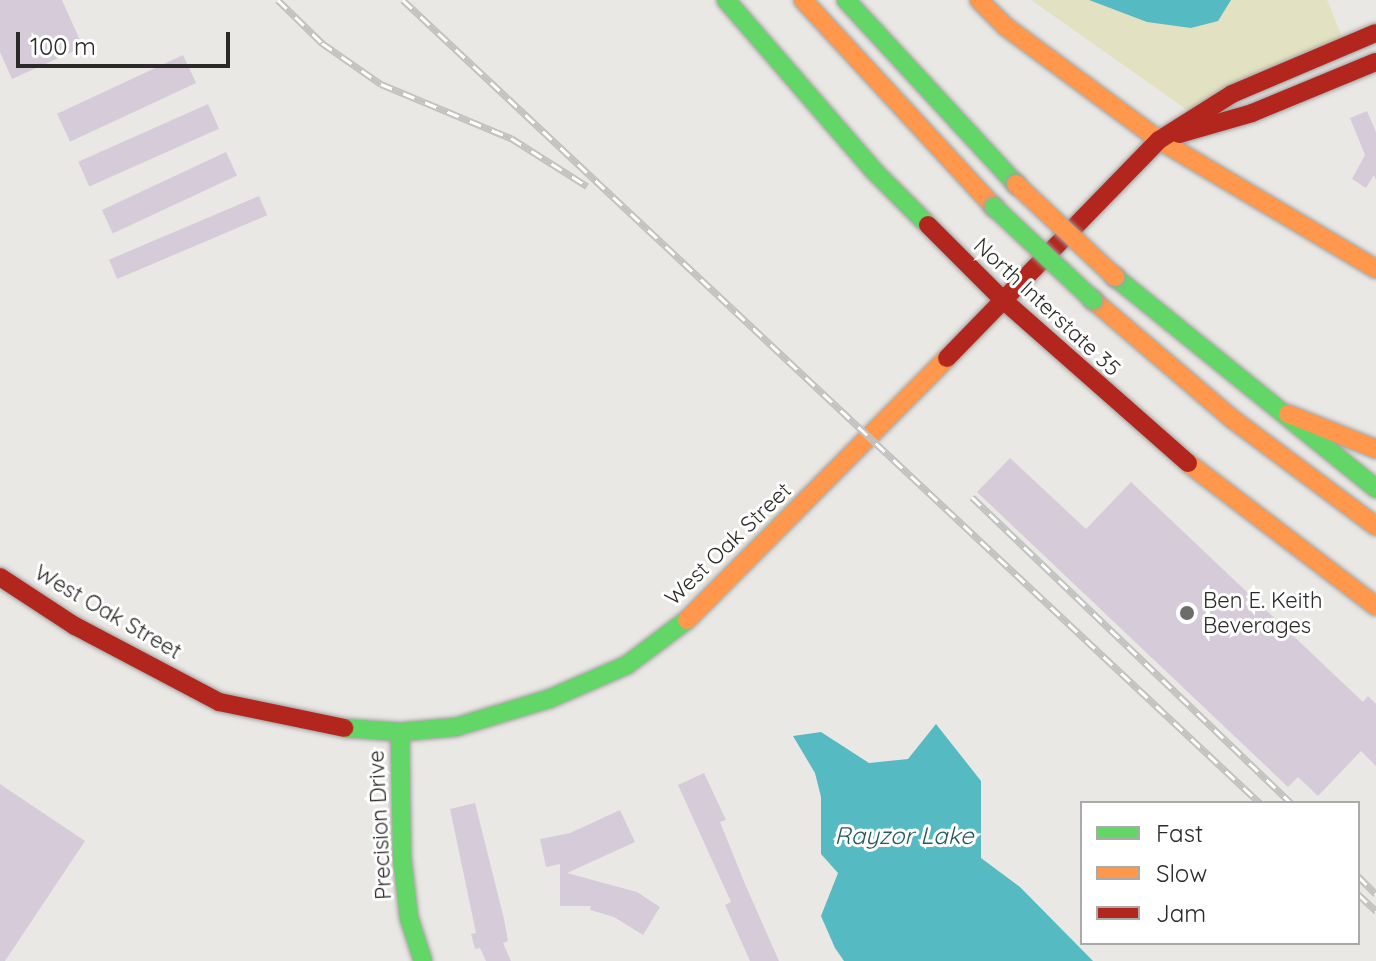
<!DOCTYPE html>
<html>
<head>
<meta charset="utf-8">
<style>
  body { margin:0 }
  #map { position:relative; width:1376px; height:961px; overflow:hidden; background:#eae8e5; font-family:Quicksand,sans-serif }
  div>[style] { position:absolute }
  .green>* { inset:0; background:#e2e2c2 }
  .water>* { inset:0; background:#55bac2 }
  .building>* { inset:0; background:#d6ccd9; transform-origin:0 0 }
  .roads { filter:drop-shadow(0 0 2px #a2a19f) drop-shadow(0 0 2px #a2a19f) }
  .fast>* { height:18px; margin:-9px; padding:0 9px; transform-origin:9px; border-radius:9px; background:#63d668 }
  .slow>* { height:18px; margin:-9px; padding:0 9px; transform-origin:9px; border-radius:9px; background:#ff974d }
  .jam>* { height:18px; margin:-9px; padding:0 9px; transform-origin:9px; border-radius:9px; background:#b3261e }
  .rail>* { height:7px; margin-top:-3.5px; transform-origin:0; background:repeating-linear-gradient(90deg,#fff 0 12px,#c2c2c0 0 24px); box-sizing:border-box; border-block:2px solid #c2c2c0 }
  .bridges { filter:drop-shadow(0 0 2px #a2a19f) drop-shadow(0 0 2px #a2a19f) }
  .fast-bridge>* { height:18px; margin:-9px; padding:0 9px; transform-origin:9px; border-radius:9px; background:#63d668 }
  .slow-bridge>* { height:18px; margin:-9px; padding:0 9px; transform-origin:9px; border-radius:9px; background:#ff974d }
  .dots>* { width:22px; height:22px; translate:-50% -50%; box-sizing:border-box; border:4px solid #fff; border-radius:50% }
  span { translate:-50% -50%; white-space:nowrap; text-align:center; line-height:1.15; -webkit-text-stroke:6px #fff; paint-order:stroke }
  .street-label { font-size:22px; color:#2b2a28 }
  .poi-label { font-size:22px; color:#2b2a28 }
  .left { translate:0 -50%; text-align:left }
  .water-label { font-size:24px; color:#25595f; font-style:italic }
  .legend { position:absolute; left:1080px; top:801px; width:280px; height:144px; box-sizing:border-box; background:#fff; border:2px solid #aaaaa9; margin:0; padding:10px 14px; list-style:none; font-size:24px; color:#2b2a28 }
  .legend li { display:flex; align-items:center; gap:16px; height:40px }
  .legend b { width:40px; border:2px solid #aaaaa9 }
  .scale { position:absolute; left:16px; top:32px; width:214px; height:36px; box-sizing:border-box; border:4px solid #2b2a28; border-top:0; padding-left:10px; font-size:24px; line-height:28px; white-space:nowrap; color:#2b2a28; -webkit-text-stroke:6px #fff; paint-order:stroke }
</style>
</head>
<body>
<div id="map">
  <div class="green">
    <div style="clip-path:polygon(1031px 0,1327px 0,1346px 46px,1190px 112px)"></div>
  </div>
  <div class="water">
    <div style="clip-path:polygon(1089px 0,1231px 0,1218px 21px,1191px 28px,1147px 22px)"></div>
    <div style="clip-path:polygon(936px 724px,981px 781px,981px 858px,1020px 887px,1093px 961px,844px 961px,835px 948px,821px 916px,838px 873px,821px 854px,821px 797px,815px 773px,793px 736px,821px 732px,869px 763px,908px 759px)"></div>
  </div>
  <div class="building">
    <div style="clip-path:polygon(0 0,62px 0,83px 47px,12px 79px,0 52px)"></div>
    <div style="left:183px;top:55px;width:31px;height:139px;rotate:65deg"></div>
    <div style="left:208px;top:104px;width:27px;height:142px;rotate:66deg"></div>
    <div style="clip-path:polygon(1367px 111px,1376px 132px,1376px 180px,1374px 175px,1366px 188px,1352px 179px,1365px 155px,1350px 118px)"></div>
    <div style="left:226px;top:152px;width:26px;height:137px;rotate:65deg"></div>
    <div style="left:259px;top:196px;width:21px;height:163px;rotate:67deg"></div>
    <div style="clip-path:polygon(1010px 458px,1086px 529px,1131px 482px,1363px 702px,1368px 696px,1376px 704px,1376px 766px,1361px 751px,1318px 796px,1298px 777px,1288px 787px,977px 492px)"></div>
    <div style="clip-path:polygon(704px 773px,726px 820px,720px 822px,745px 884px,779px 961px,750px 961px,725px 905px,731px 902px,678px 785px)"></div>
    <div style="clip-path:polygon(0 784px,85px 841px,5px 961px,0 961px)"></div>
    <div style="clip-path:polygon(475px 803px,504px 919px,508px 941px,503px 943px,511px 961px,486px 961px,480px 948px,475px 949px,471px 934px,476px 933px,450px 809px)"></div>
    <div style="clip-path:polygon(620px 810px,635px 842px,567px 873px,637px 892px,660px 907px,643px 935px,614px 917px,590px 910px,591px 906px,560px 906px,560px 864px,546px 867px,540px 839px,570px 833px)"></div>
  </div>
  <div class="roads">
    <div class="fast">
      <div style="left:726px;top:0;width:225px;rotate:49.1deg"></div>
      <div style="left:873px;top:170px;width:78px;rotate:45deg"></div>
      <div style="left:846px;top:0;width:251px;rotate:47.3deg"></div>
      <div style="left:1115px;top:277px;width:336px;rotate:39deg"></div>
      <div style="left:344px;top:728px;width:56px;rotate:4.1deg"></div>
      <div style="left:400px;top:732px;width:56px;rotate:-5.1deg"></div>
      <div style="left:456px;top:727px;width:97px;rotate:-16.8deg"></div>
      <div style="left:549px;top:699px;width:85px;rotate:-23.6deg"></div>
      <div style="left:627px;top:665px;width:75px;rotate:-36.9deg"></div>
      <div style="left:400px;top:732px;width:125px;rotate:89.1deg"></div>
      <div style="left:402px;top:857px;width:61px;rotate:83.5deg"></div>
      <div style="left:409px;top:918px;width:45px;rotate:72deg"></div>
    </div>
    <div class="slow">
      <div style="left:803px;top:0;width:282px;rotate:47.3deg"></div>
      <div style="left:979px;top:0;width:37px;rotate:45deg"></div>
      <div style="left:1005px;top:26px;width:192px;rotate:36.5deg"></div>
      <div style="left:1159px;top:140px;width:252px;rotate:30.7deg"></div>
      <div style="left:1093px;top:300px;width:182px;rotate:40.5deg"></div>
      <div style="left:1231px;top:418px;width:181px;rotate:36.7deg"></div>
      <div style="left:1288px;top:414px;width:95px;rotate:21.7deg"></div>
      <div style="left:1188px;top:463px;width:236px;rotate:37.3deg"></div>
      <div style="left:687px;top:620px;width:369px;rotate:-45.2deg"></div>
    </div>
    <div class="jam">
      <div style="left:1179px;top:134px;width:76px;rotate:-16deg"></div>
      <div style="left:1252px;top:113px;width:134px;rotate:-22.4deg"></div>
      <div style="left:928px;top:225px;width:105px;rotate:45deg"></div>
      <div style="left:1002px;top:299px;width:248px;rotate:41.4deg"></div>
      <div style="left:947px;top:358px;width:304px;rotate:-45.8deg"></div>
      <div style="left:1159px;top:140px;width:86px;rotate:-32.2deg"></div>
      <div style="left:1232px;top:94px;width:156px;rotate:-23deg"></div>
      <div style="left:0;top:577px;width:90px;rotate:33.2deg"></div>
      <div style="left:75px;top:626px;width:163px;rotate:27.8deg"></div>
      <div style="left:219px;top:702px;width:128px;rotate:11.7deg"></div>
    </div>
  </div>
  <div class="rail">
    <div style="left:278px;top:0;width:62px;rotate:44.3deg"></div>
    <div style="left:322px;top:43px;width:72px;rotate:34.8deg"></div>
    <div style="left:381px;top:84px;width:141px;rotate:22.6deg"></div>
    <div style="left:511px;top:138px;width:90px;rotate:32.3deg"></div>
    <div style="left:403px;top:0;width:1174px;rotate:43.14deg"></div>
    <div style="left:972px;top:497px;width:442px;rotate:43.8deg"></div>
    <div style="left:1358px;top:876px;width:25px;rotate:45deg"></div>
    <div style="left:1358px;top:894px;width:25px;rotate:43deg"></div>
  </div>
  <div class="bridges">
    <div class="fast-bridge">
      <div style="left:994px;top:207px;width:136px;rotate:43.2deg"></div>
    </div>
    <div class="slow-bridge">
      <div style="left:1016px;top:184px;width:136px;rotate:43.2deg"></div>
    </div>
  </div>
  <div class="dots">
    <div style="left:1187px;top:613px;background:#6e6c6a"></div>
  </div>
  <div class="street-label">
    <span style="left:1047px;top:307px;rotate:43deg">North Interstate 35</span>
    <span style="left:728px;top:544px;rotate:-44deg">West Oak Street</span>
    <span style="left:108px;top:612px;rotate:30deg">West Oak Street</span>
    <span style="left:380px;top:825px;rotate:-93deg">Precision Drive</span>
  </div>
  <div class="poi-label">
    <span class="left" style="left:1203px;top:613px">Ben E. Keith<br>Beverages</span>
  </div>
  <div class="water-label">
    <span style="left:904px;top:836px">Rayzor Lake</span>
  </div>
  <ul class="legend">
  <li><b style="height:10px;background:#63d668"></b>Fast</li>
  <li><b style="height:10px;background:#ff974d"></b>Slow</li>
  <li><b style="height:10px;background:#b3261e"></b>Jam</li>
  </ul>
  <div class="scale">100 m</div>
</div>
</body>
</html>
